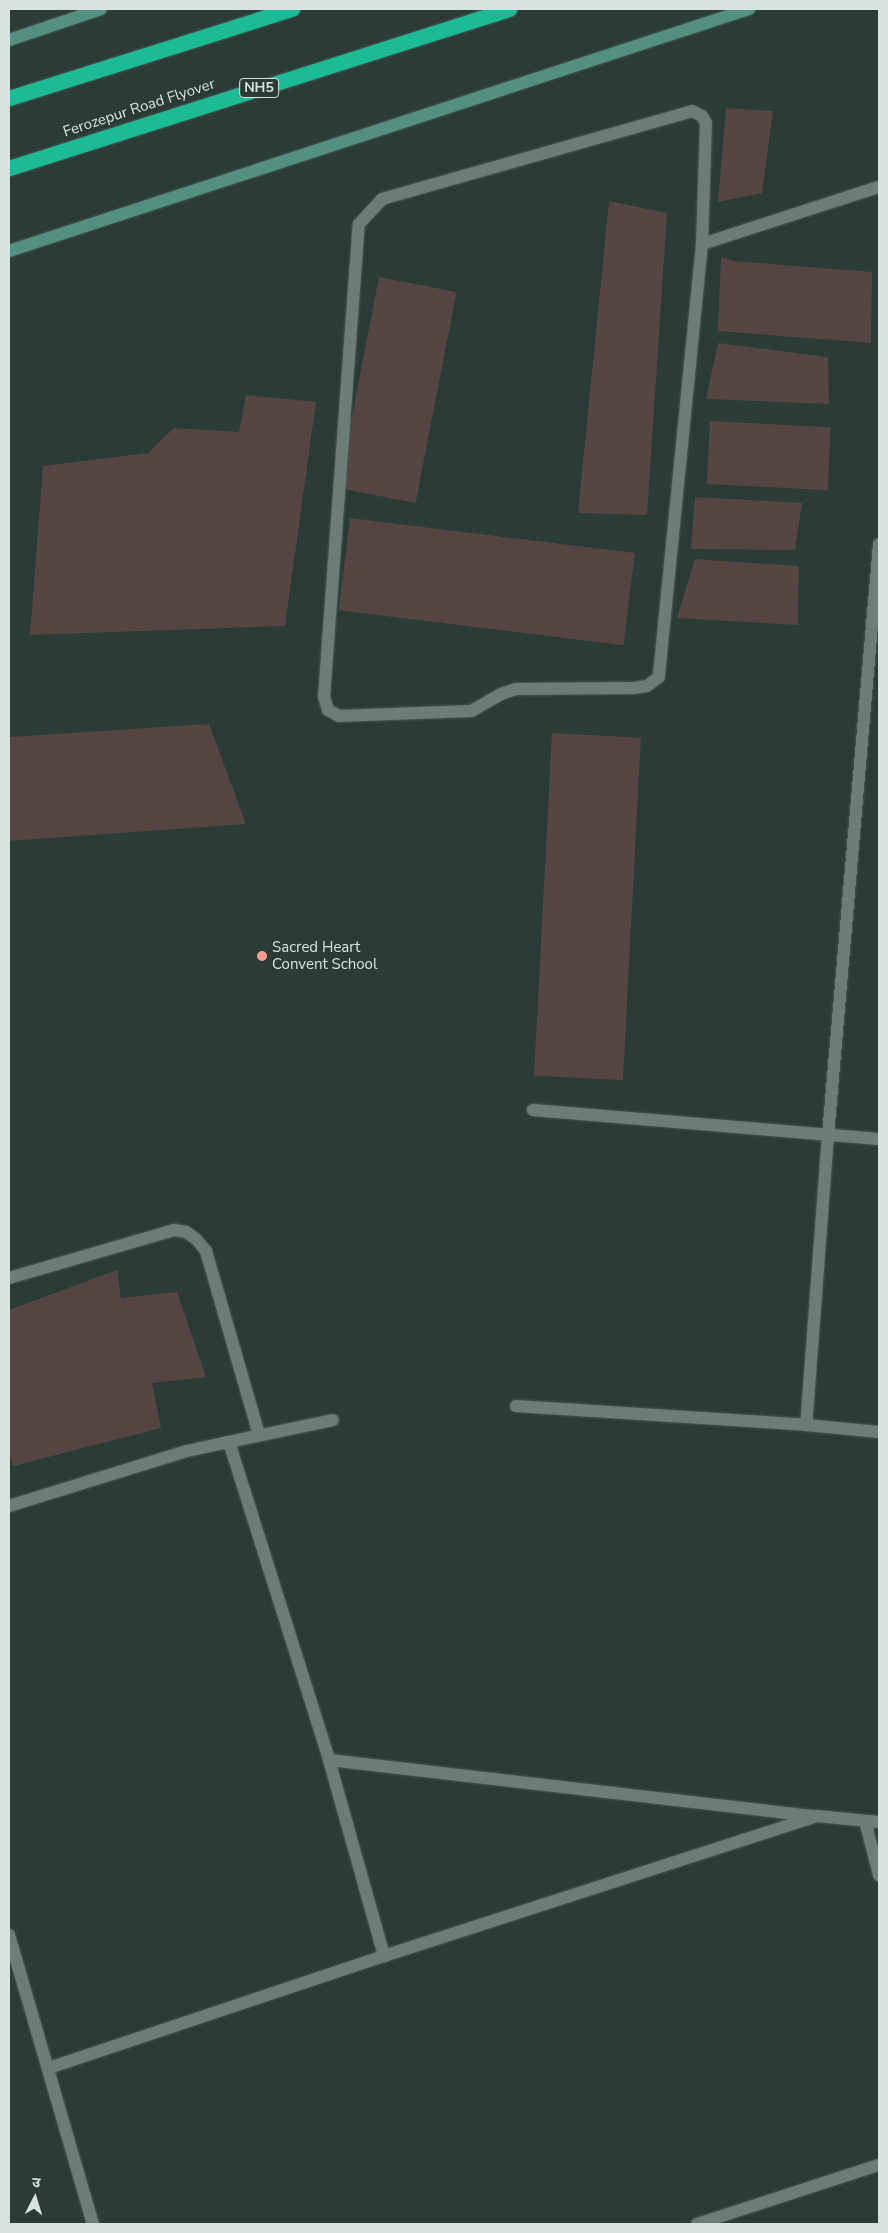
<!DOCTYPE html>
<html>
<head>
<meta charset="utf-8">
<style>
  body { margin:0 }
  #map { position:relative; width:888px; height:2233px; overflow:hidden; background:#2b3b35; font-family:"Nunito Sans","Noto Sans Devanagari",sans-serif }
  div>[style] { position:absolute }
  .building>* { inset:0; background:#564643; transform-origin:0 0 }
  .roads { filter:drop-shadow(0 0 1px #4a5853) drop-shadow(0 0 1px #4a5853) }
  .lane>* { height:12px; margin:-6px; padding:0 6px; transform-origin:6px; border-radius:6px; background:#6b7d76 }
  .street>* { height:12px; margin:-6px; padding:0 6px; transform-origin:6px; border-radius:6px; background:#6b7d76 }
  .secondary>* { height:12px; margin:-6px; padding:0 6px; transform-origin:6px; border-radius:6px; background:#539080 }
  .highway>* { height:15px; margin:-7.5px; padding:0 7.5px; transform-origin:7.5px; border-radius:7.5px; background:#1bbb96 }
  .dots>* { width:14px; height:14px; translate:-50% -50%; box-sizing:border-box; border:2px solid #2b3b35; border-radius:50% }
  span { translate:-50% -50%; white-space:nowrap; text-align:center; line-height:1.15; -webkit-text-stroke:4px #2b3b35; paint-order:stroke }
  .shield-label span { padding:1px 4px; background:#2b3b35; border:1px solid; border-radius:4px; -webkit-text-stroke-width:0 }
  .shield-label { font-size:14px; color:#d8e2de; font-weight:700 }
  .street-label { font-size:15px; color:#d8e2de }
  .poi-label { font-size:15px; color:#d8e2de }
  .left { translate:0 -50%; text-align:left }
  .frame { position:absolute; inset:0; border:10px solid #d8e2de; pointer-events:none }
  .north { position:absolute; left:10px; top:2173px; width:50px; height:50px; -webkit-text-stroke:4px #2b3b35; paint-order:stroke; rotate:5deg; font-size:14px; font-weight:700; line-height:20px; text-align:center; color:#d8e2de }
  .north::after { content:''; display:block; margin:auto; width:18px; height:22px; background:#d8e2de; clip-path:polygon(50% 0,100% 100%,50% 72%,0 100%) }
</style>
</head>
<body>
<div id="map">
  <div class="building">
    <div style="clip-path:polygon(726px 108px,773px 111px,762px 193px,718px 202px)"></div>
    <div style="clip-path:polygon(609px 201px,667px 213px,647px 515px,578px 513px)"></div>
    <div style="clip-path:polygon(721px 257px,733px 261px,872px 272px,871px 343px,718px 331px)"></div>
    <div style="left:379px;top:277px;width:79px;height:215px;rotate:11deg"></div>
    <div style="clip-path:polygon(718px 343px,828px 357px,829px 404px,706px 399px)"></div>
    <div style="clip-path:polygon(246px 395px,316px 402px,285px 626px,30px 635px,43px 466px,148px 453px,174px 428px,239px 432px)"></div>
    <div style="left:710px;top:421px;width:121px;height:63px;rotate:3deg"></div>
    <div style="clip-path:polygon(695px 497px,802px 503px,795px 550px,691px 549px)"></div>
    <div style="left:350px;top:518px;width:287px;height:93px;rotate:7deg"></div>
    <div style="clip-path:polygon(695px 559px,799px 566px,798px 625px,677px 618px)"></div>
    <div style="clip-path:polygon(209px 724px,246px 824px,9px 841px,9px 737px)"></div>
    <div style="left:552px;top:733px;width:89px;height:343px;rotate:3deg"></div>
    <div style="clip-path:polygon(117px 1270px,121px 1298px,177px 1292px,206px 1377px,152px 1383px,161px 1428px,13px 1466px,9px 1453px,9px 1310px)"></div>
  </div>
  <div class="roads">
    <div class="lane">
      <div style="left:692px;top:111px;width:11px;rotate:27deg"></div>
      <div style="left:702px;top:116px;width:8px;rotate:60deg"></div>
      <div style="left:706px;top:123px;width:121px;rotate:91.9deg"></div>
      <div style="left:702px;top:244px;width:435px;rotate:95.7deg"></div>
      <div style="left:659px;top:677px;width:15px;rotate:143deg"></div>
      <div style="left:647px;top:686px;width:15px;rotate:172deg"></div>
      <div style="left:632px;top:688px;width:116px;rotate:179.5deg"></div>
      <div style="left:516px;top:689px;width:16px;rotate:162deg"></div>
      <div style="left:501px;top:694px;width:34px;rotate:150deg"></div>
      <div style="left:471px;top:711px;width:132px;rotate:177.8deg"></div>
      <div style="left:339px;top:716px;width:13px;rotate:-151deg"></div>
      <div style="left:328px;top:710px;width:14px;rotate:-107deg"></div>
      <div style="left:324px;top:697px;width:474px;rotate:-85.8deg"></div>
      <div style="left:359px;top:224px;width:34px;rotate:-47deg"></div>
      <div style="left:382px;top:199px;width:322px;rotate:-15.8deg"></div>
      <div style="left:702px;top:244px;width:186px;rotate:-17.9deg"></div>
    </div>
    <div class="street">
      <div style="left:879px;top:544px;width:593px;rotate:94.93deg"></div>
      <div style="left:828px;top:1135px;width:291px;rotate:94.3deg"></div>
      <div style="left:806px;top:1425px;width:73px;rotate:5.5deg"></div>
      <div style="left:533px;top:1110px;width:347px;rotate:4.8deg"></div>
      <div style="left:9px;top:1278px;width:172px;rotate:-16.2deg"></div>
      <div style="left:174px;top:1230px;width:12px;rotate:9deg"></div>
      <div style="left:186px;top:1232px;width:12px;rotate:35deg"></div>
      <div style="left:196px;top:1239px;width:16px;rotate:50deg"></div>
      <div style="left:206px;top:1251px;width:191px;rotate:73.9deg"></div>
      <div style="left:516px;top:1406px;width:291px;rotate:3.7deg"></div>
      <div style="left:229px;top:1442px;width:106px;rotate:-11.9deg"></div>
      <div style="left:9px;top:1506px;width:186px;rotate:-17.2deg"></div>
      <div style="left:187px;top:1451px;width:43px;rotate:-12.1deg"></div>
      <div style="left:229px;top:1442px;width:333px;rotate:72.5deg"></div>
      <div style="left:329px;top:1760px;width:204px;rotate:74.3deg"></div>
      <div style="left:384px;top:1956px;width:455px;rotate:-17.9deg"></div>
      <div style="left:817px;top:1816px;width:62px;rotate:5.5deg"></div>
      <div style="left:329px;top:1760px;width:486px;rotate:6.6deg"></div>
      <div style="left:865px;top:1821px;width:56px;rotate:75.5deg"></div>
      <div style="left:9px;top:1935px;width:301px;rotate:73.8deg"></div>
      <div style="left:49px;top:2068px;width:353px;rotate:-18.5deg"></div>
      <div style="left:697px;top:2224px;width:191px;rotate:-18deg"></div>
    </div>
    <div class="secondary">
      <div style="left:9px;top:40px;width:97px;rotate:-18.6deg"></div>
      <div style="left:9px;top:251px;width:779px;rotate:-18.11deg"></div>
    </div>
    <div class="highway">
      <div style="left:9px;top:98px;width:297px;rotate:-17.5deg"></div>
      <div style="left:9px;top:168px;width:525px;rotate:-17.64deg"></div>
    </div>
  </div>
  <div class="dots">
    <div style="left:262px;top:956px;background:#f59d8e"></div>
  </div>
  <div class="shield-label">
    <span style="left:259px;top:88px">NH5</span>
  </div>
  <div class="street-label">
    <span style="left:139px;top:108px;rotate:-18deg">Ferozepur Road Flyover</span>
  </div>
  <div class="poi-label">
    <span class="left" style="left:272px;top:956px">Sacred Heart<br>Convent School</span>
  </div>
  <div class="frame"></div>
  <div class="north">उ</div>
</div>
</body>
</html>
